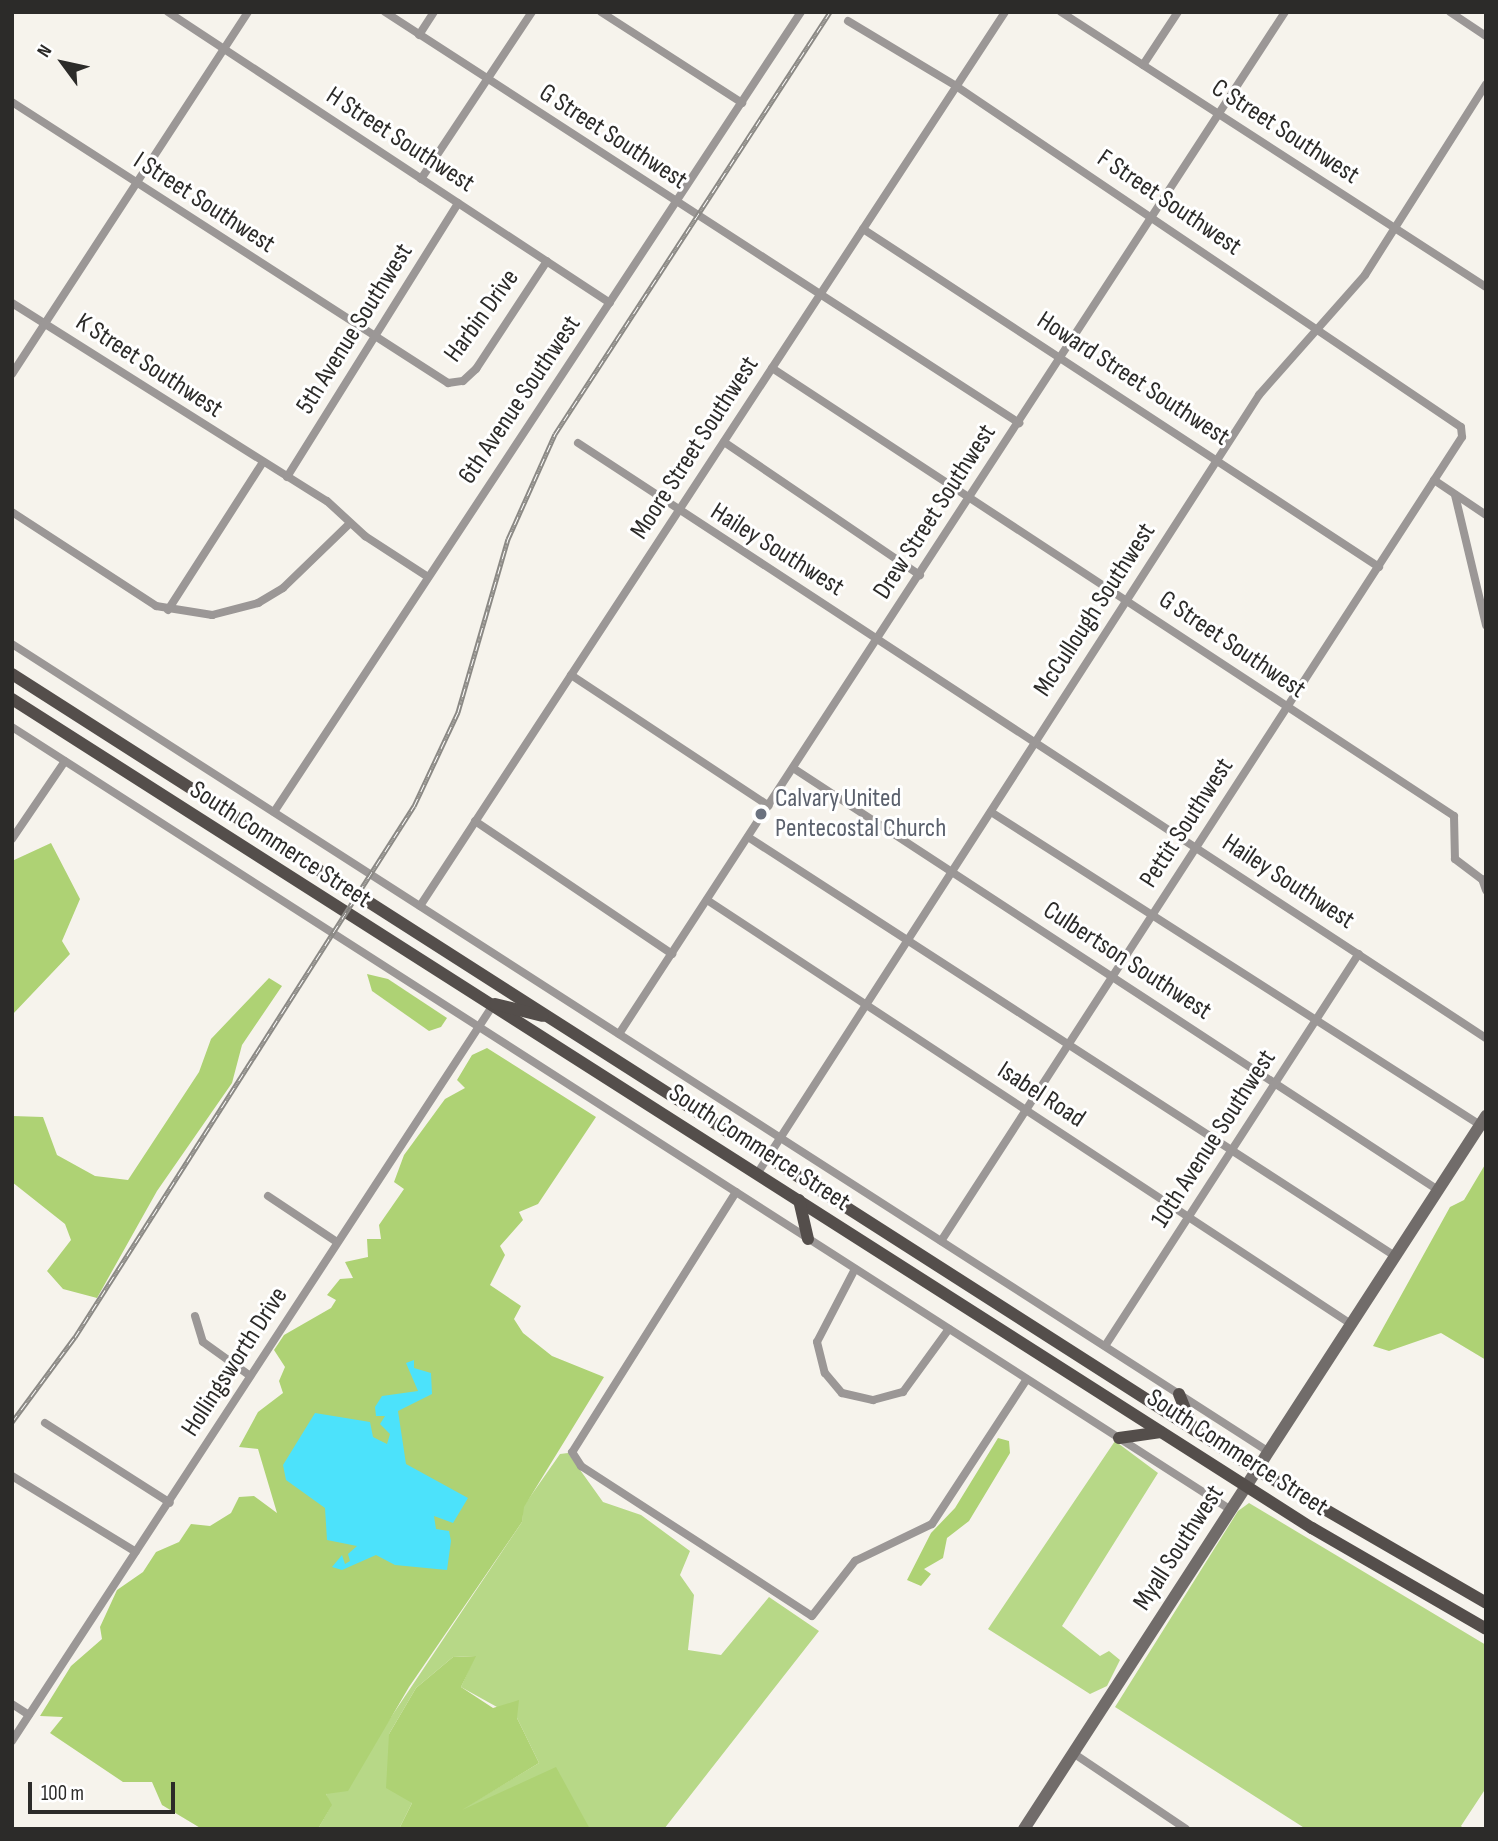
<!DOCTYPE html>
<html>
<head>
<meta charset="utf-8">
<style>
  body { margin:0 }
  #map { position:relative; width:1498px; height:1841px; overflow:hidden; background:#f6f3ec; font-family:"Sofia Sans Condensed",sans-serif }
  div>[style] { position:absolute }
  .green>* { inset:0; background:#b7d887 }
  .forest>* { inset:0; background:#aed274 }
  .water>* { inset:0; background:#4ce2fb }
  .street>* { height:8px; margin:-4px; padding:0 4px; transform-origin:4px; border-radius:4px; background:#9b9796 }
  .secondary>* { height:12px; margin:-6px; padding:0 6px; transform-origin:6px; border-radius:6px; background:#716c6a }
  .primary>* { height:12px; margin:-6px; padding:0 6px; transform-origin:6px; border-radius:6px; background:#544e4b }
  .rail>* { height:5px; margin-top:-2.5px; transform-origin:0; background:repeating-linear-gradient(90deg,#fff 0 8px,#8b8985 0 16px); box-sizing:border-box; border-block:2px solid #8b8985 }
  .dots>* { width:19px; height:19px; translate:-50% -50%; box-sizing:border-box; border:4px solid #fff; border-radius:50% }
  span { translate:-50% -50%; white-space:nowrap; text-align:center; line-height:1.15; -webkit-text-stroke:6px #fff; paint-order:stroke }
  .street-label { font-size:26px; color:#2c2b29 }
  .worship-label { font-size:26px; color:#5b616d }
  .left { translate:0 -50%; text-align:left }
  .frame { position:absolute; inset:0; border:14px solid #2c2b29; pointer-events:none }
  .north { position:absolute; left:28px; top:28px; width:70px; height:70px; -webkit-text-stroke:5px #fff; paint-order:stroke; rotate:303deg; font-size:19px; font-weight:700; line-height:28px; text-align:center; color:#2c2b29 }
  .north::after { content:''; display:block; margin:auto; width:24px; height:32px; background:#2c2b29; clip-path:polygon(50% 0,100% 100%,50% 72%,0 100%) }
  .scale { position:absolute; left:28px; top:1782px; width:147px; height:32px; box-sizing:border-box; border:4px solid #2c2b29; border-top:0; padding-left:9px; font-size:21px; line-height:24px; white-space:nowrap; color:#2c2b29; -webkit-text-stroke:5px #fff; paint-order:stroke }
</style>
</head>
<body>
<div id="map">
  <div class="green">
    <div style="clip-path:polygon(1115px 1441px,1158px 1473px,1062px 1626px,1100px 1656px,1109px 1651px,1120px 1660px,1107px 1686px,1090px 1694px,988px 1629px)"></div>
    <div style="clip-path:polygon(568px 1453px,603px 1502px,641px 1515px,690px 1551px,680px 1575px,694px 1595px,688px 1650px,721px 1655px,769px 1597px,819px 1631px,664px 1829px,590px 1829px,454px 1814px,539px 1763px,517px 1718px,461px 1687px,475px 1656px,453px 1657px,416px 1688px,389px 1734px,412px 1803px,399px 1829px,318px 1829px,331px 1806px,326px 1794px,379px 1735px,522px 1522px,523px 1507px,560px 1454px)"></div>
    <div style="clip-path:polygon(1249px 1503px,1486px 1645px,1486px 1788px,1461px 1826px,1464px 1829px,1306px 1829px,1115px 1707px,1238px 1511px)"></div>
  </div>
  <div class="forest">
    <div style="clip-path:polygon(51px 843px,80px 899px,62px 941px,70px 954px,12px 1015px,12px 861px)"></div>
    <div style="clip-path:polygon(367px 974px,388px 979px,447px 1018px,441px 1027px,429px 1031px,372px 991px)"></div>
    <div style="clip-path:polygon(269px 978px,282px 986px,242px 1045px,232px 1083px,157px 1191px,97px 1298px,63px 1289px,47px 1271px,71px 1240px,65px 1224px,12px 1182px,12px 1116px,43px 1117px,57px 1155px,95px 1176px,128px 1180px,199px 1072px,211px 1039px)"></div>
    <div style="clip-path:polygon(487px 1048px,596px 1117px,538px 1204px,519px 1212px,523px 1220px,500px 1246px,505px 1255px,490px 1285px,521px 1306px,514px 1319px,523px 1333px,552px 1356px,604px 1377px,524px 1507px,522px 1522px,409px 1687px,348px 1791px,326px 1794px,332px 1805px,318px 1829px,202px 1829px,162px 1805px,152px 1782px,123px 1782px,50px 1733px,63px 1717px,40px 1716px,71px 1666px,102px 1639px,100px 1627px,117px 1590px,143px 1572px,156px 1552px,179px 1542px,191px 1524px,210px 1526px,231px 1513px,239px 1497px,254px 1496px,277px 1513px,258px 1449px,239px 1447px,258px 1412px,283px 1393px,279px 1381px,285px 1367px,274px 1350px,284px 1335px,331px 1308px,336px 1300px,327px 1295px,340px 1279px,353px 1278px,345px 1262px,368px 1257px,367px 1239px,381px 1239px,379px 1225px,404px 1189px,394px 1182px,404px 1155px,445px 1099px,465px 1088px,457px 1080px,472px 1055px)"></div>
    <div style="clip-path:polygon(1486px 1163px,1486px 1360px,1441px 1333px,1389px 1351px,1373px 1346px,1450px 1207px,1464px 1200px)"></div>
    <div style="clip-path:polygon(998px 1438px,1009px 1441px,1010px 1453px,969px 1521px,947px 1538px,943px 1558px,924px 1569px,931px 1574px,921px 1586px,907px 1580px,931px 1533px,955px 1508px)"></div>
    <div style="clip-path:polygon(476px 1656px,461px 1687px,493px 1708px,519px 1700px,517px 1718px,539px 1763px,462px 1810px,556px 1767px,590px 1829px,399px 1829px,412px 1803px,386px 1788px,389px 1734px,416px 1688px,453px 1657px)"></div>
  </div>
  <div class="water">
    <div style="clip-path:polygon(414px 1360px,414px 1368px,431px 1373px,432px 1394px,398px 1411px,406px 1464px,468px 1498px,453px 1523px,434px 1516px,436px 1529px,449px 1531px,451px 1541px,447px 1570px,395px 1565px,376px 1555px,342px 1570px,332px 1567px,342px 1555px,345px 1564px,350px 1561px,348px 1554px,357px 1546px,327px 1540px,325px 1508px,286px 1480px,283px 1465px,315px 1413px,370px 1422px,373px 1437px,387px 1444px,390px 1434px,380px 1424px,385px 1416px,376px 1416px,375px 1407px,382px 1396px,418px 1391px,406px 1363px)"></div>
  </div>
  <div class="street">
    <div style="left:168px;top:12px;width:529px;rotate:33.36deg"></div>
    <div style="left:385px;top:12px;width:756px;rotate:32.95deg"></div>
    <div style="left:601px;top:12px;width:168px;rotate:32.8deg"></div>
    <div style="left:1061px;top:12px;width:506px;rotate:32.91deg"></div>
    <div style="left:1450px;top:12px;width:43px;rotate:33.7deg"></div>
    <div style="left:848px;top:21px;width:126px;rotate:31deg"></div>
    <div style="left:956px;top:86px;width:609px;rotate:34.03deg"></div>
    <div style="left:1461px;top:427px;width:10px;rotate:84deg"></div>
    <div style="left:1462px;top:437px;width:958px;rotate:122.94deg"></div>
    <div style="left:419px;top:35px;width:27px;rotate:-57deg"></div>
    <div style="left:1143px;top:65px;width:64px;rotate:-56.6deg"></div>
    <div style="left:12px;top:102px;width:519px;rotate:32.8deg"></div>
    <div style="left:448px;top:383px;width:15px;rotate:-8deg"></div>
    <div style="left:463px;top:381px;width:18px;rotate:-43deg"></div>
    <div style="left:476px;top:369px;width:129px;rotate:-56.7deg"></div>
    <div style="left:421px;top:179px;width:201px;rotate:-56.4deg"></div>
    <div style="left:863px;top:229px;width:617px;rotate:33.23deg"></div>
    <div style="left:12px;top:303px;width:372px;rotate:32.2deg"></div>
    <div style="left:327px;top:501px;width:52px;rotate:42.6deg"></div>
    <div style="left:365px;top:536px;width:75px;rotate:33.1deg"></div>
    <div style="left:772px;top:368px;width:816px;rotate:33.3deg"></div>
    <div style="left:1454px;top:816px;width:43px;rotate:88.7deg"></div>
    <div style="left:1455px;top:859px;width:34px;rotate:37deg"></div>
    <div style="left:1482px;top:879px;width:12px;rotate:70deg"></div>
    <div style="left:12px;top:374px;width:432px;rotate:-56.9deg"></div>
    <div style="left:724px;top:442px;width:237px;rotate:34.2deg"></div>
    <div style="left:578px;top:443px;width:1086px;rotate:33.24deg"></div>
    <div style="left:287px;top:477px;width:323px;rotate:-58deg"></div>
    <div style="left:1434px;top:480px;width:63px;rotate:33.9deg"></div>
    <div style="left:1455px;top:495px;width:134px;rotate:76.6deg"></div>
    <div style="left:12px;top:512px;width:172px;rotate:33.1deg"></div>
    <div style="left:156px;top:606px;width:57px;rotate:9.1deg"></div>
    <div style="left:212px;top:615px;width:48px;rotate:-14.6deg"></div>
    <div style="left:258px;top:603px;width:29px;rotate:-31deg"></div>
    <div style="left:283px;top:588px;width:93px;rotate:-44.1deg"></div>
    <div style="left:168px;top:610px;width:176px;rotate:-57.3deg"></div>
    <div style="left:12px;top:644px;width:1494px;rotate:32.73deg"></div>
    <div style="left:571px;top:675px;width:237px;rotate:33.5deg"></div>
    <div style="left:12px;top:727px;width:1449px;rotate:32.71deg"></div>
    <div style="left:793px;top:768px;width:771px;rotate:33.2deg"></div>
    <div style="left:274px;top:812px;width:958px;rotate:-56.63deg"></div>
    <div style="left:991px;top:812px;width:581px;rotate:32.62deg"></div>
    <div style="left:475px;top:821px;width:238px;rotate:34deg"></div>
    <div style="left:748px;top:837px;width:771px;rotate:32.93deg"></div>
    <div style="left:12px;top:839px;width:94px;rotate:-55.8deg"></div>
    <div style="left:707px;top:900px;width:771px;rotate:33.36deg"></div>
    <div style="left:420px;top:906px;width:1068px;rotate:-56.8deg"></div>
    <div style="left:619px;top:1034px;width:1220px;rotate:-56.91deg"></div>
    <div style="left:757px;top:1174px;width:927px;rotate:-57.2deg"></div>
    <div style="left:1259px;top:395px;width:160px;rotate:-48.5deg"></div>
    <div style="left:1365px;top:275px;width:226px;rotate:-57.6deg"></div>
    <div style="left:736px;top:1192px;width:307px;rotate:122.2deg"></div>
    <div style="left:572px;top:1452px;width:17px;rotate:57deg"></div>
    <div style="left:581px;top:1466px;width:275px;rotate:33deg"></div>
    <div style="left:812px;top:1616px;width:70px;rotate:-52deg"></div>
    <div style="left:855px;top:1561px;width:85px;rotate:-25.7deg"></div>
    <div style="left:932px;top:1524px;width:173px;rotate:-56.8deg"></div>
    <div style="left:268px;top:1196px;width:83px;rotate:33.7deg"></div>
    <div style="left:855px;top:1269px;width:82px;rotate:117.5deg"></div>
    <div style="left:817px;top:1342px;width:32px;rotate:76deg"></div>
    <div style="left:825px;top:1373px;width:26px;rotate:50deg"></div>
    <div style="left:842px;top:1393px;width:32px;rotate:13deg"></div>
    <div style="left:873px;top:1400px;width:31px;rotate:-15deg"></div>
    <div style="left:903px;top:1392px;width:78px;rotate:-53.9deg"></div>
    <div style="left:195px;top:1316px;width:27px;rotate:73deg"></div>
    <div style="left:203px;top:1342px;width:57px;rotate:35.7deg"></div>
    <div style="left:1105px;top:1346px;width:467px;rotate:-57.1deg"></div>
    <div style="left:45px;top:1423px;width:148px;rotate:32.6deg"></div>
    <div style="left:12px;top:1476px;width:145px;rotate:31.5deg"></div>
    <div style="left:12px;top:1704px;width:20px;rotate:33deg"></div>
    <div style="left:12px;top:1741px;width:879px;rotate:-56.83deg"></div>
    <div style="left:1073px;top:1753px;width:136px;rotate:33.9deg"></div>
  </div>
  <div class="secondary">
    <div style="left:1024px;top:1829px;width:850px;rotate:-57.06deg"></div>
  </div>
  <div class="primary">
    <div style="left:12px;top:674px;width:1478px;rotate:32.59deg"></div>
    <div style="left:1257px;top:1470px;width:265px;rotate:30.1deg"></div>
    <div style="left:12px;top:699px;width:1542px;rotate:32.53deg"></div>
    <div style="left:1312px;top:1528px;width:201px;rotate:30.1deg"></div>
    <div style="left:495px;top:1004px;width:49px;rotate:14deg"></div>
    <div style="left:799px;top:1200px;width:40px;rotate:77deg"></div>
    <div style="left:1179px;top:1394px;width:35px;rotate:68deg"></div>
    <div style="left:1119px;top:1438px;width:42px;rotate:-8.1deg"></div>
  </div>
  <div class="rail">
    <div style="left:12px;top:1422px;width:106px;rotate:-53.5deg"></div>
    <div style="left:75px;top:1337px;width:630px;rotate:-57.45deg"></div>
    <div style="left:414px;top:806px;width:104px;rotate:-64.9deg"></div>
    <div style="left:458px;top:712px;width:180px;rotate:-73.9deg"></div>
    <div style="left:508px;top:539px;width:115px;rotate:-65.9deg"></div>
    <div style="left:555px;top:434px;width:504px;rotate:-56.91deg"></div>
  </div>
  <div class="dots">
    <div style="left:761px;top:814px;background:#6b7280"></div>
  </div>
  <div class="street-label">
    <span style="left:1285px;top:132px;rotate:33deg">C Street Southwest</span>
    <span style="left:613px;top:137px;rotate:33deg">G Street Southwest</span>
    <span style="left:400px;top:140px;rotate:33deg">H Street Southwest</span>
    <span style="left:204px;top:203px;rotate:33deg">I Street Southwest</span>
    <span style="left:1169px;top:203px;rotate:34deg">F Street Southwest</span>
    <span style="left:482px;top:316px;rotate:-54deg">Harbin Drive</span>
    <span style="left:355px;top:329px;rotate:-58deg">5th Avenue Southwest</span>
    <span style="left:149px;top:366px;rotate:33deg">K Street Southwest</span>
    <span style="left:1133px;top:379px;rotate:33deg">Howard Street Southwest</span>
    <span style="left:520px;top:400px;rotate:-56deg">6th Avenue Southwest</span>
    <span style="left:695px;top:448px;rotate:-57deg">Moore Street Southwest</span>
    <span style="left:935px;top:512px;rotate:-57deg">Drew Street Southwest</span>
    <span style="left:777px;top:550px;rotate:32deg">Hailey Southwest</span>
    <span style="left:1095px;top:610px;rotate:-57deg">McCullough Southwest</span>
    <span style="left:1232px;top:645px;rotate:34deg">G Street Southwest</span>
    <span style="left:1187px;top:823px;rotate:-57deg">Pettit Southwest</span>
    <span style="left:280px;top:845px;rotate:33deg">South Commerce Street</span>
    <span style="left:1288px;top:882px;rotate:33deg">Hailey Southwest</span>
    <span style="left:1127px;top:961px;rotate:33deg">Culbertson Southwest</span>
    <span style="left:1041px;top:1095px;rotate:33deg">Isabel Road</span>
    <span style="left:1214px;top:1139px;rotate:-57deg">10th Avenue Southwest</span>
    <span style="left:759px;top:1148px;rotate:33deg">South Commerce Street</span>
    <span style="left:235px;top:1362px;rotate:-57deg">Hollingsworth Drive</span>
    <span style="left:1237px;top:1453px;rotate:33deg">South Commerce Street</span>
    <span style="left:1179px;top:1548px;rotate:-57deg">Myall Southwest</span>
  </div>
  <div class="worship-label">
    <span class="left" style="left:775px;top:814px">Calvary United<br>Pentecostal Church</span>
  </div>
  <div class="frame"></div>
  <div class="north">N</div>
  <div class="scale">100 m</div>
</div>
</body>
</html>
